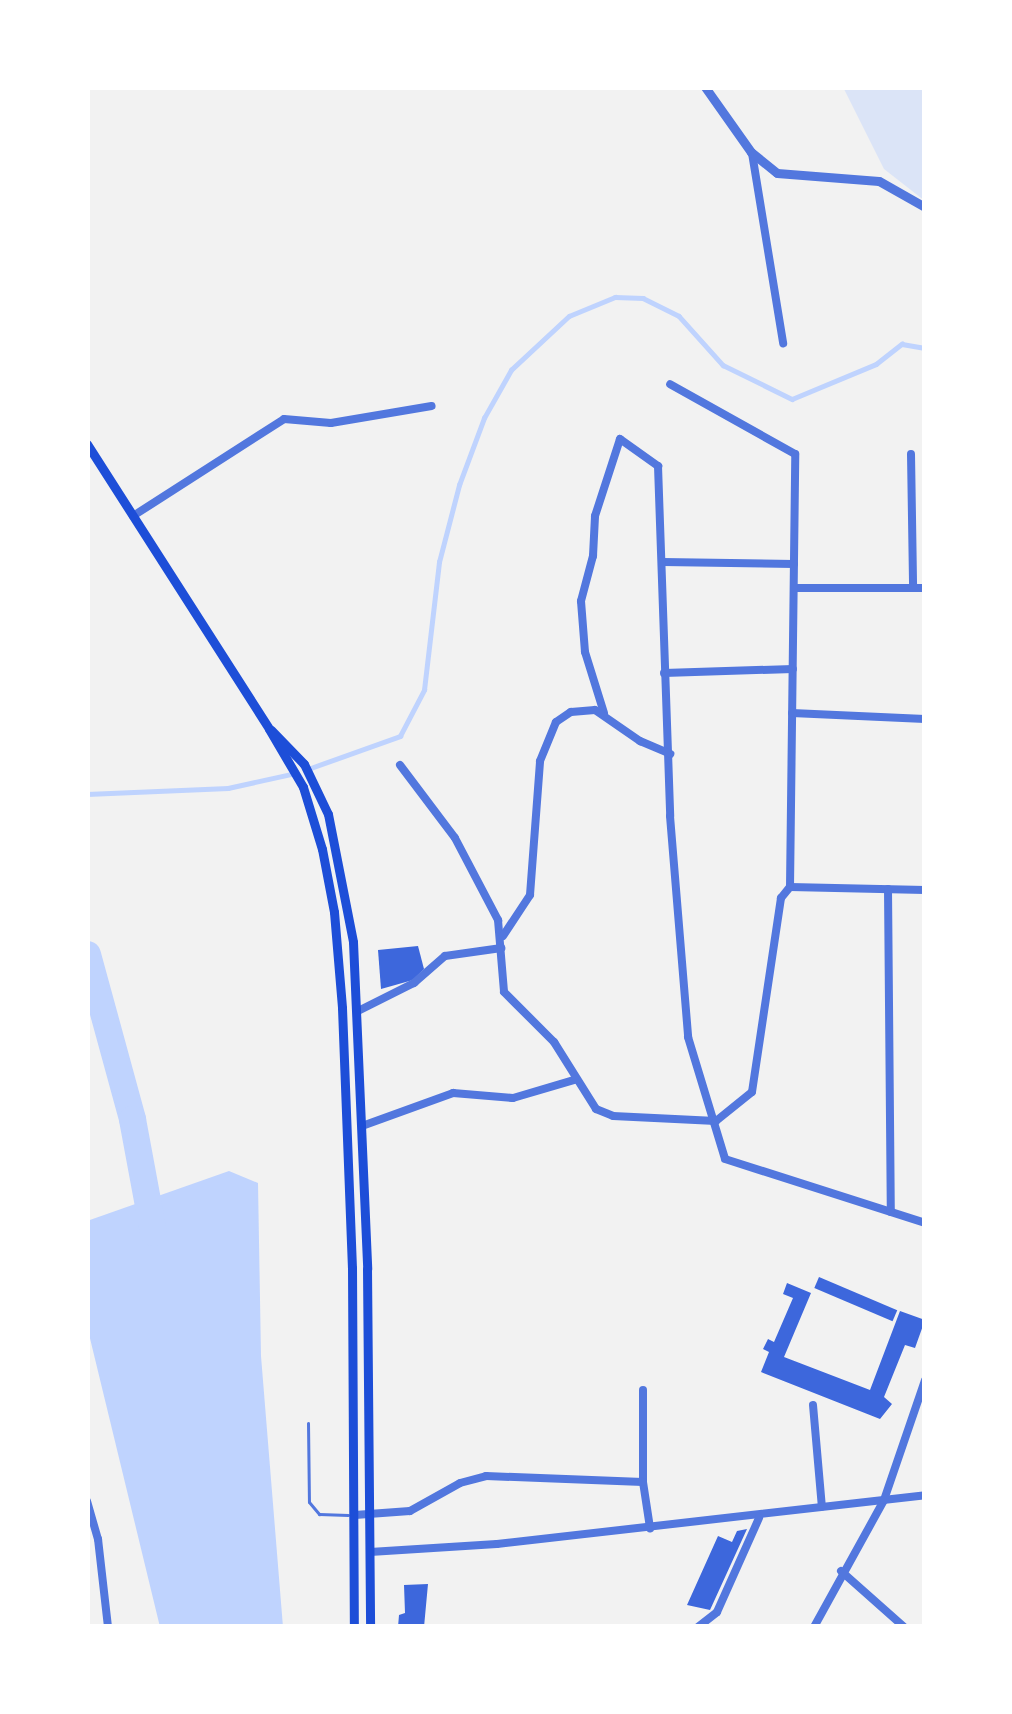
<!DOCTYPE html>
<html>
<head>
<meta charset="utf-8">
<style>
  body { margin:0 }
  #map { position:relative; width:1012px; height:1714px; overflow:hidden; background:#f2f2f2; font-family:"PT Sans",sans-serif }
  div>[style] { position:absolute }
  .green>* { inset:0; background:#dbe4f7 }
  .water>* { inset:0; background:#bfd3fe }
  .stream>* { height:4.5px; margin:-2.25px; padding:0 2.25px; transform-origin:2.25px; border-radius:2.25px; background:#bfd3fe }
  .river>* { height:27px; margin:-13.5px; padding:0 13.5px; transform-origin:13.5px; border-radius:13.5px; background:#bfd3fe }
  .building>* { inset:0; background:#3d67dc; transform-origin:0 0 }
  .service>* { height:3px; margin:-1.5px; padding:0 1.5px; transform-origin:1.5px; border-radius:1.5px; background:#5277de }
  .minor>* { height:8px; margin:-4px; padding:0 4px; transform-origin:4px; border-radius:4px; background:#5277de }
  .tertiary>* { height:9px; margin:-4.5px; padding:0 4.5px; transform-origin:4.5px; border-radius:4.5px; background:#5277de }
  .secondary>* { height:9px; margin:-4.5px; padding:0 4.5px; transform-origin:4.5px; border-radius:4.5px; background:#1d4ed8 }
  span { translate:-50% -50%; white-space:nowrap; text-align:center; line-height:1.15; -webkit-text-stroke:9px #fff; paint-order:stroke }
  .frame { position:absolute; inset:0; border:90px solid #fff; pointer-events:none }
</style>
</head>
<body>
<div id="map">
  <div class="green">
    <div style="clip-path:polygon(843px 87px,925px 87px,925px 201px,884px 169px)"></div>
  </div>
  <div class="water">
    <div style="clip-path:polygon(229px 1171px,258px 1183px,261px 1356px,283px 1627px,160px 1627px,87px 1326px,87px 1221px)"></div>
  </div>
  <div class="stream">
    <div style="left:308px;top:769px;width:98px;rotate:-19.7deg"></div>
    <div style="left:400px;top:736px;width:52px;rotate:-62.4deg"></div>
    <div style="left:424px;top:690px;width:129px;rotate:-83.3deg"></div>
    <div style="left:439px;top:562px;width:80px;rotate:-75.4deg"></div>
    <div style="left:459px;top:485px;width:72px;rotate:-69.5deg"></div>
    <div style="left:484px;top:418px;width:55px;rotate:-60.6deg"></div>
    <div style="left:511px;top:370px;width:79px;rotate:-43deg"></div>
    <div style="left:569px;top:316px;width:50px;rotate:-22.4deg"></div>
    <div style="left:615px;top:297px;width:28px;rotate:2deg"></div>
    <div style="left:643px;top:298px;width:40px;rotate:26.6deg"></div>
    <div style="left:679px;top:316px;width:66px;rotate:48.1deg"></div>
    <div style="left:723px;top:365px;width:77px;rotate:26.2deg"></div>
    <div style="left:792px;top:399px;width:91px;rotate:-22.6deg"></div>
    <div style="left:876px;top:364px;width:33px;rotate:-38deg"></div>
    <div style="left:902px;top:344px;width:23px;rotate:10deg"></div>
    <div style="left:87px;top:794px;width:141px;rotate:-2.4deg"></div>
    <div style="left:228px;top:788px;width:65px;rotate:-12.5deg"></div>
  </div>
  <div class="river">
    <div style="left:87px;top:954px;width:171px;rotate:74.7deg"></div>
    <div style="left:132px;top:1119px;width:115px;rotate:79.5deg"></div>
  </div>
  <div class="building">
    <div style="clip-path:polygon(418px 946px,424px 969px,413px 980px,381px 989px,378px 950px)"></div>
    <div style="left:819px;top:1277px;width:85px;height:12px;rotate:23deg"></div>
    <div style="clip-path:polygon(787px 1283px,811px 1293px,784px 1357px,870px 1390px,900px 1311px,925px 1320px,915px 1348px,905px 1345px,884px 1397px,892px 1404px,880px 1419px,761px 1372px,769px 1352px,763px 1349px,768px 1339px,774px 1342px,793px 1298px,783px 1294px)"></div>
    <div style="clip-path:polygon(747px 1529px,710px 1610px,687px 1605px,718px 1536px,732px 1542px,737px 1531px)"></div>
    <div style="clip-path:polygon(428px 1584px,424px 1627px,398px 1627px,399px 1615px,405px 1613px,404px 1585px)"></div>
  </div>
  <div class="service">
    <div style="left:308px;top:1423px;width:79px;rotate:89.3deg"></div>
    <div style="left:309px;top:1502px;width:16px;rotate:50deg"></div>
    <div style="left:319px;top:1514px;width:29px;rotate:2deg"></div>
  </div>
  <div class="minor">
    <div style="left:752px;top:153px;width:193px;rotate:80.7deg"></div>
    <div style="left:911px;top:454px;width:134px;rotate:89.1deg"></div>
    <div style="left:133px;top:516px;width:179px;rotate:-32.7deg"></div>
    <div style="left:284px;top:419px;width:47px;rotate:4.9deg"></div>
    <div style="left:331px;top:423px;width:102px;rotate:-9.6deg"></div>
    <div style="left:663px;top:562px;width:131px;rotate:0.9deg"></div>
    <div style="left:794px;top:588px;width:131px"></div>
    <div style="left:664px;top:673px;width:129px;rotate:-1.8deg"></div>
    <div style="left:604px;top:713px;width:64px;rotate:-107.3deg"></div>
    <div style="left:585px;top:652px;width:51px;rotate:-94.5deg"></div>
    <div style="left:581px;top:601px;width:47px;rotate:-75.1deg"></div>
    <div style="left:593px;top:556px;width:40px;rotate:-87.1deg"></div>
    <div style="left:595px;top:516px;width:81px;rotate:-72deg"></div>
    <div style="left:620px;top:439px;width:47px;rotate:35.4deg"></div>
    <div style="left:658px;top:466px;width:350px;rotate:88deg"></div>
    <div style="left:670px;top:816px;width:222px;rotate:85.3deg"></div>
    <div style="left:688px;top:1037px;width:127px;rotate:73.1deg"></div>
    <div style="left:725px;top:1159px;width:210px;rotate:17.7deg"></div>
    <div style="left:792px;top:713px;width:133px;rotate:2.6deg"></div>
    <div style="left:400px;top:765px;width:91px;rotate:53deg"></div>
    <div style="left:455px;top:838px;width:93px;rotate:62.3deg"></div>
    <div style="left:498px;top:920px;width:72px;rotate:85.2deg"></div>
    <div style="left:504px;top:992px;width:71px;rotate:45deg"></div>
    <div style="left:554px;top:1042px;width:79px;rotate:57.9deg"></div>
    <div style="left:596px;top:1109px;width:18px;rotate:22deg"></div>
    <div style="left:613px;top:1116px;width:103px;rotate:2.8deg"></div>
    <div style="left:716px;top:1121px;width:46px;rotate:-38.9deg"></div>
    <div style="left:752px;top:1092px;width:196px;rotate:-81.5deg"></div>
    <div style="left:781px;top:898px;width:14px;rotate:-51deg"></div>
    <div style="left:790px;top:887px;width:433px;rotate:-89.3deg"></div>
    <div style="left:795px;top:454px;width:143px;rotate:-150.8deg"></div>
    <div style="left:790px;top:887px;width:135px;rotate:1.3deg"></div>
    <div style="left:888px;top:889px;width:323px;rotate:89.5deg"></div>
    <div style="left:503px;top:936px;width:49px;rotate:-56.6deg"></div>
    <div style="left:530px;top:895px;width:134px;rotate:-85.7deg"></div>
    <div style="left:540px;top:761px;width:42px;rotate:-67.7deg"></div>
    <div style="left:556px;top:722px;width:18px;rotate:-34deg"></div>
    <div style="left:571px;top:712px;width:24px;rotate:-5deg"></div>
    <div style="left:595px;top:710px;width:55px;rotate:34.6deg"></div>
    <div style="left:640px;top:741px;width:33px;rotate:23deg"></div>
    <div style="left:358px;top:1011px;width:63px;rotate:-26.6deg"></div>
    <div style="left:414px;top:983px;width:41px;rotate:-41.1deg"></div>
    <div style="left:445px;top:956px;width:57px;rotate:-8.1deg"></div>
    <div style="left:362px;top:1126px;width:97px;rotate:-19.9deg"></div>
    <div style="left:453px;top:1093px;width:60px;rotate:4.8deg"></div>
    <div style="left:513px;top:1098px;width:64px;rotate:-16.4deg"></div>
    <div style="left:643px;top:1390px;width:92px;rotate:90deg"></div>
    <div style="left:643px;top:1482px;width:47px;rotate:81.3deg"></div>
    <div style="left:813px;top:1405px;width:102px;rotate:85deg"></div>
    <div style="left:87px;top:1501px;width:40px;rotate:74deg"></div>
    <div style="left:98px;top:1539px;width:89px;rotate:83.5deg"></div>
    <div style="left:355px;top:1515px;width:55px;rotate:-4.2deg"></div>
    <div style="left:410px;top:1511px;width:57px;rotate:-29.2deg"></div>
    <div style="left:460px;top:1483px;width:27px;rotate:-15deg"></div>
    <div style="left:486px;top:1476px;width:157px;rotate:2.2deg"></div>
    <div style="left:370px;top:1552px;width:127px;rotate:-3.6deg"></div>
    <div style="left:497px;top:1544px;width:431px;rotate:-6.5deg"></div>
    <div style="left:841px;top:1571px;width:84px;rotate:41.6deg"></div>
    <div style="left:698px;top:1627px;width:24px;rotate:-38deg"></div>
    <div style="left:717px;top:1612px;width:103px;rotate:-65.9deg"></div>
    <div style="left:814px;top:1627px;width:145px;rotate:-61.1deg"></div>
    <div style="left:884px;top:1500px;width:127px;rotate:-71.1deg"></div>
  </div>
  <div class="tertiary">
    <div style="left:705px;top:87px;width:80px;rotate:54.7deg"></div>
    <div style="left:751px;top:152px;width:33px;rotate:39deg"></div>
    <div style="left:777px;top:173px;width:102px;rotate:4.5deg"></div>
    <div style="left:879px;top:181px;width:53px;rotate:29.5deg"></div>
  </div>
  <div class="secondary">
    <div style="left:87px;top:444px;width:338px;rotate:57.4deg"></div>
    <div style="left:269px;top:729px;width:67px;rotate:59.6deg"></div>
    <div style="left:303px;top:787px;width:65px;rotate:73deg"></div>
    <div style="left:322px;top:849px;width:64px;rotate:79.2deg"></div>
    <div style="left:334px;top:912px;width:96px;rotate:85.2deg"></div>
    <div style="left:342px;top:1008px;width:260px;rotate:87.8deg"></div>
    <div style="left:352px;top:1268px;width:359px;rotate:89.7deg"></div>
    <div style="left:271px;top:730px;width:47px;rotate:45.9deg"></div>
    <div style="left:304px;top:764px;width:55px;rotate:64.4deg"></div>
    <div style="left:328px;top:814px;width:130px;rotate:78.9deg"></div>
    <div style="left:353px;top:942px;width:327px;rotate:87.5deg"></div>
    <div style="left:367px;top:1269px;width:358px;rotate:89.5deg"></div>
  </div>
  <div class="frame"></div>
</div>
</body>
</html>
